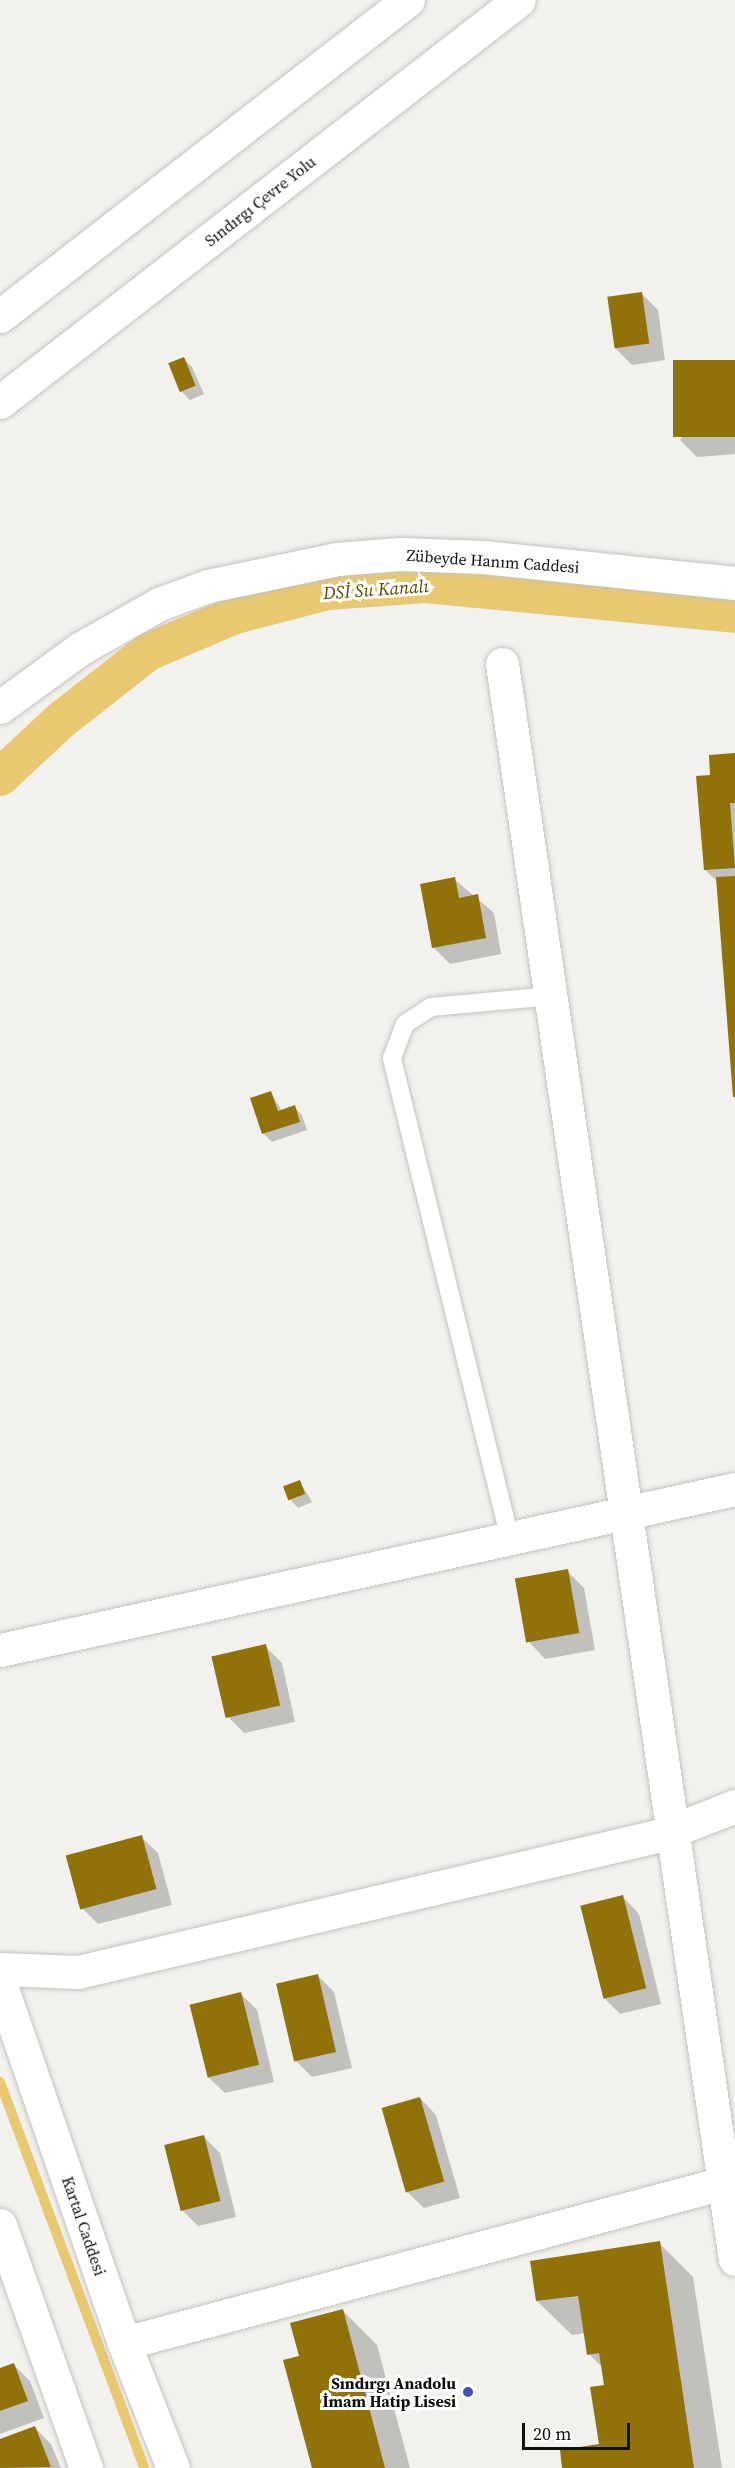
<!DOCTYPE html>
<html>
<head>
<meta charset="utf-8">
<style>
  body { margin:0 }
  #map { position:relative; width:735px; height:2468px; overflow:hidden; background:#f3f1ed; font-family:"Source Serif 4",serif }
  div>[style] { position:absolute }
  .shadow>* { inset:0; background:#0003 }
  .stream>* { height:10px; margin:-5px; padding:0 5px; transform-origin:5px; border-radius:5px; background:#e8c870 }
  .canal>* { height:38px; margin:-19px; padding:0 19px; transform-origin:19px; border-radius:19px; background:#e8c870 }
  .building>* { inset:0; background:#907209; transform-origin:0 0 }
  .roads { filter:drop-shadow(0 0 2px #c4c3be) drop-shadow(0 0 2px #c4c3be) }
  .service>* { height:18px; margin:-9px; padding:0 9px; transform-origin:9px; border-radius:9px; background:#fff }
  .minor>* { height:33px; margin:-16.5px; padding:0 16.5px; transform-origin:16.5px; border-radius:16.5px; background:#fff }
  .tertiary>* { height:33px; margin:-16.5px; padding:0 16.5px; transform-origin:16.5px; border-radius:16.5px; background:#fff }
  .secondary>* { height:33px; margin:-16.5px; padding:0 16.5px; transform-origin:16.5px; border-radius:16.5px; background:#fff }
  .dots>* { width:16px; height:16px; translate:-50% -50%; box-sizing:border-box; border:3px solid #fffffe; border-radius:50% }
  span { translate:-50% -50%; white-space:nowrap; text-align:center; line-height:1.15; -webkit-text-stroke:6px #fffffe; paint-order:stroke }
  .street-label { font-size:16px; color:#0f0f0d }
  .poi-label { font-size:16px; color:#0f0f0d; font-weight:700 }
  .right { translate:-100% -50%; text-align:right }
  .water-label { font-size:18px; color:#5f4a00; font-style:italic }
  .scale { position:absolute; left:522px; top:2423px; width:108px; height:27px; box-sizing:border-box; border:3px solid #0f0f0d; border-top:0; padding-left:8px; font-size:18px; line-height:21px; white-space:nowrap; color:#0f0f0d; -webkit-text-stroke:4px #fffffe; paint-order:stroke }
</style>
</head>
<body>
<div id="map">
  <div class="shadow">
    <div style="clip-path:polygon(641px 293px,658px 310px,665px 360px,632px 365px,615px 348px)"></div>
    <div style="clip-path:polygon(184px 359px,192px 367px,204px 394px,190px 400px,181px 391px)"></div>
    <div style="clip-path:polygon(735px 362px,735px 454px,697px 457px,680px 440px)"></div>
    <div style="clip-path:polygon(735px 754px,735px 1099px,718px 882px,705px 870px,712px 776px)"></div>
    <div style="clip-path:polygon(454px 879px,494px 913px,501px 954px,450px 964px,433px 947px)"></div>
    <div style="clip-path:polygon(271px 1093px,282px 1111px,294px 1107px,302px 1115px,307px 1130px,272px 1142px,264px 1134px,252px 1099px)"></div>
    <div style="clip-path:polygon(300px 1482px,312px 1502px,298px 1508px,290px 1499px)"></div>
    <div style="clip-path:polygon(567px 1571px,584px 1588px,595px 1650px,545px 1659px,529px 1642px)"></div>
    <div style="clip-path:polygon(265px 1646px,282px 1663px,295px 1722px,244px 1733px,227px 1716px)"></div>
    <div style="clip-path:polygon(141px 1837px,158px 1853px,172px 1905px,98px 1924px,82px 1908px)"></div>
    <div style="clip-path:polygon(623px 1897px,639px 1914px,661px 2004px,620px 2014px,604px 1998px)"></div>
    <div style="clip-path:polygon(318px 1976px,334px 1992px,352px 2068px,312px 2077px,296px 2061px)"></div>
    <div style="clip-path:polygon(241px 1994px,257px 2010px,274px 2082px,225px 2093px,208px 2077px)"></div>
    <div style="clip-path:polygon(420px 2098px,436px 2115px,460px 2198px,424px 2208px,407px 2192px)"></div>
    <div style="clip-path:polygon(203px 2136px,220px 2153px,236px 2217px,198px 2226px,182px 2210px)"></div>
    <div style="clip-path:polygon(659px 2243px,693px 2277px,722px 2468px,564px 2468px,601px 2445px,606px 2386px,603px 2368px,589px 2354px,585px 2333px,572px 2335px,537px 2301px)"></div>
    <div style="clip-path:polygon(343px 2311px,377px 2345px,410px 2468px,313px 2468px,301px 2357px)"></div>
    <div style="clip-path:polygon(13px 2364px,30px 2381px,44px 2418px,0 2434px,0 2369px)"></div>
    <div style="clip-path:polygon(35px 2428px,51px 2444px,61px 2468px,0 2468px,0 2441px)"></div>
  </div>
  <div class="stream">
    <div style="left:0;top:2082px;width:412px;rotate:69.5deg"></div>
  </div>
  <div class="canal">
    <div style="left:0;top:777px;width:82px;rotate:-43deg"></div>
    <div style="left:60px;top:721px;width:112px;rotate:-38.1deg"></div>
    <div style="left:148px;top:652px;width:95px;rotate:-23deg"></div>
    <div style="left:235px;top:615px;width:96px;rotate:-14.5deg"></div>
    <div style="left:328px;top:591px;width:97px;rotate:-4.1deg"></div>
    <div style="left:425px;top:584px;width:311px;rotate:5.5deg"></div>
  </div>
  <div class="building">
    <div style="left:642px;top:292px;width:52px;height:35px;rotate:82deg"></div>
    <div style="left:184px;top:357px;width:31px;height:17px;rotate:68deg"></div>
    <div style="left:735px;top:360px;width:77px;height:62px;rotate:90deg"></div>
    <div style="clip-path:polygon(735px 753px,735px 803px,730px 803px,735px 868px,704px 870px,696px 776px,710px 775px,709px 755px)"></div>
    <div style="clip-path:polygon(735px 876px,735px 1097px,733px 1097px,716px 877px)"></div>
    <div style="clip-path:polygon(455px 877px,459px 898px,478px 894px,486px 938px,432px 948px,420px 884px)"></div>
    <div style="clip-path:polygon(271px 1091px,278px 1111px,295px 1105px,300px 1122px,262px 1134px,250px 1098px)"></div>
    <div style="left:300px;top:1480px;width:15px;height:18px;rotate:70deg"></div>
    <div style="left:568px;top:1569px;width:65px;height:54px;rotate:80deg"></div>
    <div style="left:266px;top:1644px;width:63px;height:56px;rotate:77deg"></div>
    <div style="left:142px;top:1835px;width:56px;height:79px;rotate:75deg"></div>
    <div style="left:623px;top:1895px;width:96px;height:44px;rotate:76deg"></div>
    <div style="left:318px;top:1974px;width:80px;height:43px;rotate:77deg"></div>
    <div style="left:241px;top:1992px;width:75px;height:53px;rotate:76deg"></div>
    <div style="left:420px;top:2097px;width:88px;height:40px;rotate:74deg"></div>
    <div style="left:204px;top:2135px;width:68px;height:41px;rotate:76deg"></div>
    <div style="clip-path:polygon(660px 2241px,694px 2468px,562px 2468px,560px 2450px,599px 2444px,590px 2387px,604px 2385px,599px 2353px,587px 2355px,578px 2296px,536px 2301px,530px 2261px)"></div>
    <div style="clip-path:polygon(343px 2309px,385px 2468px,312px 2468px,283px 2360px,299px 2356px,290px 2323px)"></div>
    <div style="clip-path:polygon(14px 2363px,28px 2401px,0 2411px,0 2368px)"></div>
    <div style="clip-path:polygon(35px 2426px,51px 2467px,0 2468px,0 2439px)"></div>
  </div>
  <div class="roads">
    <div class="service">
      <div style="left:510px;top:1539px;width:495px;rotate:-103.8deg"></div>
      <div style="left:392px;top:1058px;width:36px;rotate:-69deg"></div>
      <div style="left:405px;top:1024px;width:31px;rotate:-33deg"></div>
      <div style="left:431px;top:1007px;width:121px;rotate:-5.2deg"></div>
    </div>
    <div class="minor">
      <div style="left:502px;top:664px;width:1612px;rotate:81.69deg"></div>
      <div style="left:0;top:1650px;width:752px;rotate:-12.36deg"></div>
      <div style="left:0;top:1969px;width:78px;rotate:2.2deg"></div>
      <div style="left:78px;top:1972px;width:599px;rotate:-13.22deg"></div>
      <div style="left:661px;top:1835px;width:79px;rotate:-21.4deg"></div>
      <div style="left:0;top:2225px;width:258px;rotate:70.5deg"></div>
      <div style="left:124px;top:2343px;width:632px;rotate:-14.94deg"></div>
    </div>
    <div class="tertiary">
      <div style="left:0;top:707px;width:100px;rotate:-36.1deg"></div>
      <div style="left:81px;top:648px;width:90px;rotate:-29.4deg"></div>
      <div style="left:159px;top:604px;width:52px;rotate:-20.2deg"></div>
      <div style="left:208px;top:586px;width:132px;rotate:-11.8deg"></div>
      <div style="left:337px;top:559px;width:63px;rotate:-4.5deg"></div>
      <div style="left:400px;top:554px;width:83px;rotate:2.1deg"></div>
      <div style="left:483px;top:557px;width:253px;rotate:5.9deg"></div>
      <div style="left:0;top:1983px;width:381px;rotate:71deg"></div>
      <div style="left:124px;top:2343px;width:134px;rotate:68.6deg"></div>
    </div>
    <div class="secondary">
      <div style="left:0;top:316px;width:516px;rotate:-37.76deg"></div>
      <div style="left:0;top:402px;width:656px;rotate:-37.76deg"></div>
    </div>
  </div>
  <div class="dots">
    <div style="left:468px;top:2392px;background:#3b52c4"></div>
  </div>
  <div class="street-label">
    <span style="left:260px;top:201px;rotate:-38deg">Sındırgı Çevre Yolu</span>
    <span style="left:493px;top:561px;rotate:4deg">Zübeyde Hanım Caddesi</span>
    <span style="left:84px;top:2226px;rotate:71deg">Kartal Caddesi</span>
  </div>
  <div class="poi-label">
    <span class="right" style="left:456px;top:2392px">Sındırgı Anadolu<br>İmam Hatip Lisesi</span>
  </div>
  <div class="water-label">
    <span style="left:376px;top:590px;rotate:-4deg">DSİ Su Kanalı</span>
  </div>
  <div class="scale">20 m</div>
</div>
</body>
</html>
